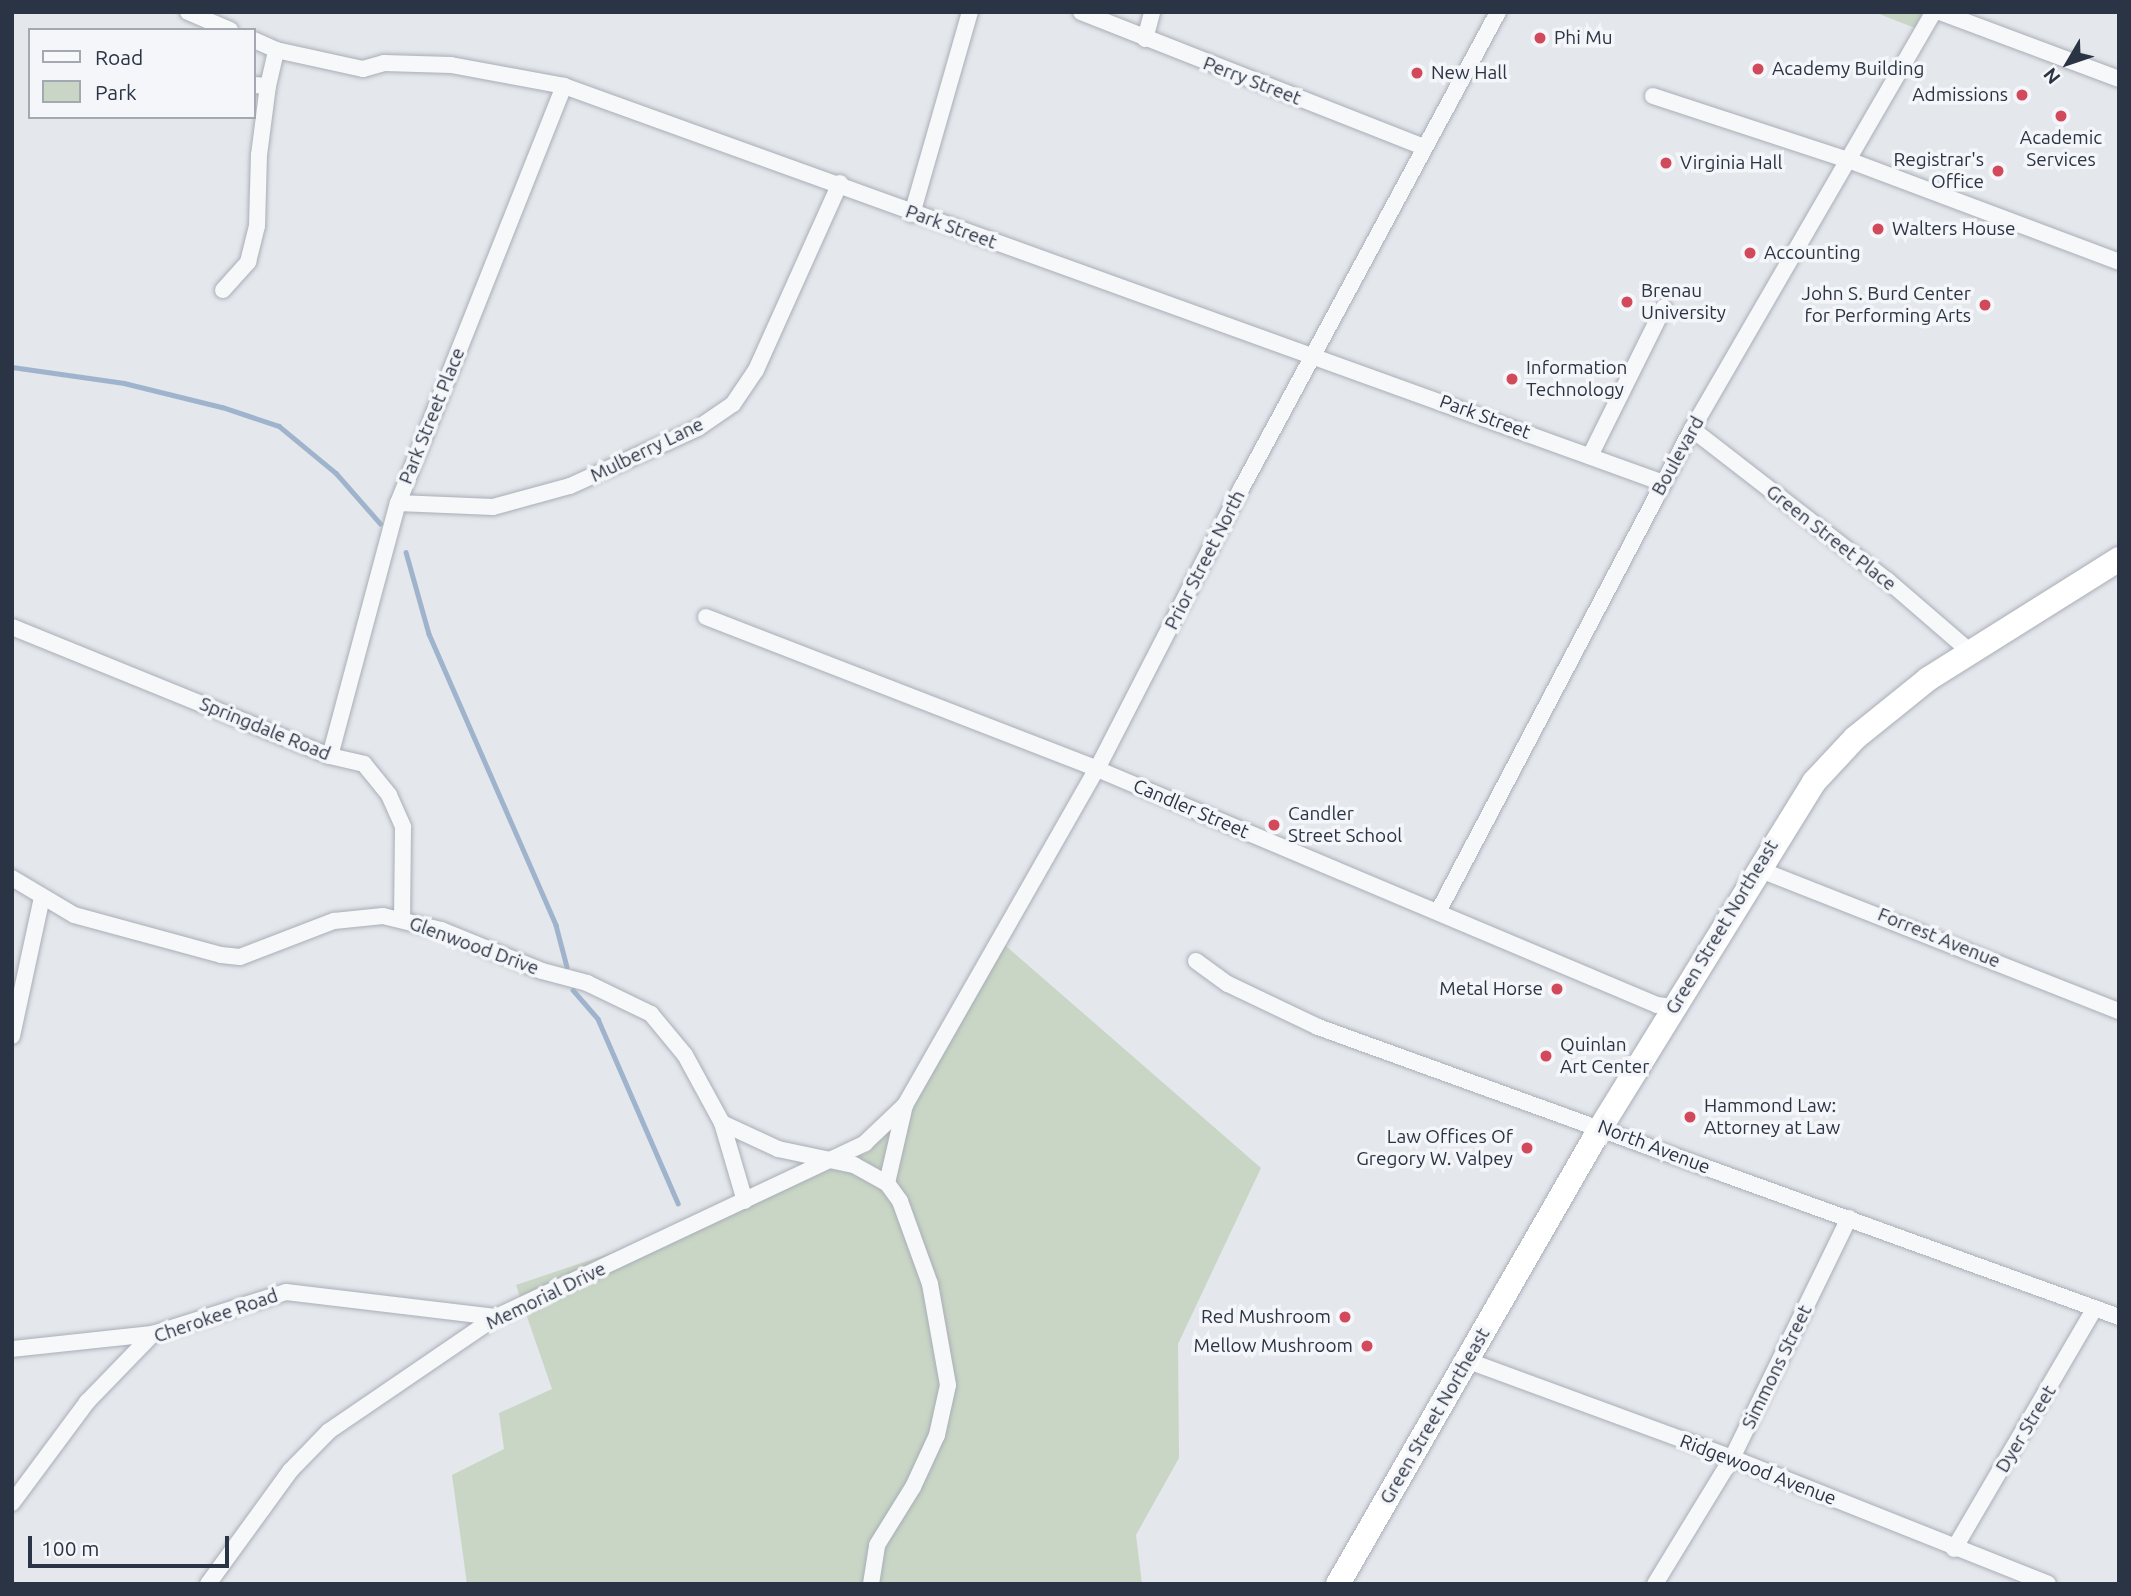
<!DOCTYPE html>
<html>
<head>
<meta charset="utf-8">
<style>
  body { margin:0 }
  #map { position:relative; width:2131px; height:1596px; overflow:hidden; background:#e4e7ec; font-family:Ubuntu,sans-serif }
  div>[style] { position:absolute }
  .green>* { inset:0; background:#c9d6c5 }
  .stream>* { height:4.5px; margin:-2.25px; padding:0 2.25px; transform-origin:2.25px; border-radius:2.25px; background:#9fb4cc }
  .roads { filter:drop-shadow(0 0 2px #a9aeb7) drop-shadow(0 0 2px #a9aeb7) }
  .minor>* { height:16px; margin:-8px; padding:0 8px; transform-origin:8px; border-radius:8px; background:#f7f8fa }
  .highway>* { height:24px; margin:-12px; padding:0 12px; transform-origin:12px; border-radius:12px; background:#fff }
  .dots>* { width:19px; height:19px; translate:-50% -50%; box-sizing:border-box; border:4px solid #f4f6f9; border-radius:50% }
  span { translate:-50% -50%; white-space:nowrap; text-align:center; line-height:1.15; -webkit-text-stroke:7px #f4f6f9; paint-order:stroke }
  .poi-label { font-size:19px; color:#2b3445 }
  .left { translate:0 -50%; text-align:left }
  .right { translate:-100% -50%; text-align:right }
  .street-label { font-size:19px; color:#2b3445 }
  .frame { position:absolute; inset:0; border:14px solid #2b3445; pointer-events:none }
  .legend { position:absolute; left:28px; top:28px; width:228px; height:91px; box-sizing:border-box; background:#f4f6f9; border:2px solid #a4a8b1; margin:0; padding:9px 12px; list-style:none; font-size:21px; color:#2b3445 }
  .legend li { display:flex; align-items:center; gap:14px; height:35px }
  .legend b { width:35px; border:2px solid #a4a8b1 }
  .north { position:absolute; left:2033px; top:28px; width:70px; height:70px; -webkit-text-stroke:5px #f4f6f9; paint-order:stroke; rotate:231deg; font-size:19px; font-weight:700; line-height:28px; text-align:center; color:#2b3445 }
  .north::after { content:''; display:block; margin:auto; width:24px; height:32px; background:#2b3445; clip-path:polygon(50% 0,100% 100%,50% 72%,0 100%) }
  .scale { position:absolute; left:28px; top:1536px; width:201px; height:32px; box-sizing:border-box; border:4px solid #2b3445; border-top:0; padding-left:9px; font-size:21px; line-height:24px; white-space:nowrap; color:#2b3445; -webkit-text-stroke:5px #f4f6f9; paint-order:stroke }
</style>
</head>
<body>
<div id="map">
  <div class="green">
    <div style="clip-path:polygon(1874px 12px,1923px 12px,1915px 28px)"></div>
    <div style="clip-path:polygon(998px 939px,1261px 1168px,1178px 1344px,1179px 1458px,1136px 1535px,1142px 1584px,467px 1584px,452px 1475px,504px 1449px,499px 1413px,552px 1389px,516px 1285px,611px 1253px,869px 1152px)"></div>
  </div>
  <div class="stream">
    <div style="left:12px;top:367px;width:113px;rotate:8.1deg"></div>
    <div style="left:124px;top:383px;width:101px;rotate:13.8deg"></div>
    <div style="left:222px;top:407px;width:60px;rotate:18.4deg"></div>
    <div style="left:279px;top:426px;width:74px;rotate:39.5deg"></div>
    <div style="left:336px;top:473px;width:67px;rotate:48.7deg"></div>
    <div style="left:406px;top:552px;width:85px;rotate:74.3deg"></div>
    <div style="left:429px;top:634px;width:318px;rotate:66.4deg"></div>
    <div style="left:556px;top:925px;width:43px;rotate:75.3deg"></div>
    <div style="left:573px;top:990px;width:38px;rotate:49deg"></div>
    <div style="left:598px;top:1019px;width:201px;rotate:66.5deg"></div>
  </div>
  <div class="roads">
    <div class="minor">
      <div style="left:188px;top:12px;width:46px;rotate:23.2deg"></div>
      <div style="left:1081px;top:12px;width:369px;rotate:21.5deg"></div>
      <div style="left:1940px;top:12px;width:191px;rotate:20.5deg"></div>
      <div style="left:1145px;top:39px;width:28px;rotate:-75deg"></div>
      <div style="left:254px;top:40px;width:24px;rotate:24deg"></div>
      <div style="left:254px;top:85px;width:14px;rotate:4deg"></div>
      <div style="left:268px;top:86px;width:37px;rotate:-77deg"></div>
      <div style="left:276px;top:50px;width:89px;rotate:12.3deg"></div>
      <div style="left:363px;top:69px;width:22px;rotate:-16deg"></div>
      <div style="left:384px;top:63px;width:67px;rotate:1.7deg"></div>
      <div style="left:451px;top:65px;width:115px;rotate:10.5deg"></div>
      <div style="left:564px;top:86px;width:1169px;rotate:19.86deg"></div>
      <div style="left:1653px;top:96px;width:208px;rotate:18.2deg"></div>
      <div style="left:1851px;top:161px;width:286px;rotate:20.6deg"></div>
      <div style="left:912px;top:214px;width:210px;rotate:-74deg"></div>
      <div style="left:223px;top:290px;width:38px;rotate:-48deg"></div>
      <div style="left:248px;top:262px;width:37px;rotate:-76deg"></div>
      <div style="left:257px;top:226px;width:71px;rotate:-88.4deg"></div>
      <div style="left:259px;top:155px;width:70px;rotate:-82.6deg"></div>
      <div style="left:1692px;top:429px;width:247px;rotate:37.8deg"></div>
      <div style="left:1887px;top:580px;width:107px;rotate:40.8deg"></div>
      <div style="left:1590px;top:456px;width:166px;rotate:-63.6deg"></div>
      <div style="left:398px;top:503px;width:95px;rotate:2.4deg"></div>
      <div style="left:493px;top:507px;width:80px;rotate:-15.3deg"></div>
      <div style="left:570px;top:486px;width:141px;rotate:-24.4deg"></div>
      <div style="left:698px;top:428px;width:42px;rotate:-34.4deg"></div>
      <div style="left:733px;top:404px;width:41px;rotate:-55.9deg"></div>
      <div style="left:756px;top:370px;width:205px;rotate:-65.8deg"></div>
      <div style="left:706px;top:617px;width:420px;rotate:21.2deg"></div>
      <div style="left:1097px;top:769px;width:608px;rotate:22.85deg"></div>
      <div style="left:1657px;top:1005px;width:16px;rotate:7deg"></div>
      <div style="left:12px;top:627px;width:343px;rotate:22.1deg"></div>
      <div style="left:330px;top:756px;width:35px;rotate:13deg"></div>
      <div style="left:364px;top:764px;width:40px;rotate:51deg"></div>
      <div style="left:389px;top:795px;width:35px;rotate:66deg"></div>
      <div style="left:403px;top:827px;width:93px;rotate:90.6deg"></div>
      <div style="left:330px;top:756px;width:262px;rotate:-75deg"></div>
      <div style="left:398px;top:503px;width:449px;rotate:-68.3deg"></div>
      <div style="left:1758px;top:869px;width:388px;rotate:21.5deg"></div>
      <div style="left:12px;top:878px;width:72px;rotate:30.8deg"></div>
      <div style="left:74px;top:915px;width:152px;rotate:15.2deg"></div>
      <div style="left:221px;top:955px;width:19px;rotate:6deg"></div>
      <div style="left:240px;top:957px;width:101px;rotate:-21deg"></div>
      <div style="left:334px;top:921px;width:49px;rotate:-5.8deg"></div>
      <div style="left:383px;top:916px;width:60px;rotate:13.6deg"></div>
      <div style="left:441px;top:930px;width:109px;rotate:22.1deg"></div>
      <div style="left:542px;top:971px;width:47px;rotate:14.9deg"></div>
      <div style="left:587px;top:983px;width:71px;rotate:25.8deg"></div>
      <div style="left:651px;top:1014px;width:53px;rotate:50.3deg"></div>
      <div style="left:685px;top:1055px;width:77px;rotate:61.4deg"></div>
      <div style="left:722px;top:1123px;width:81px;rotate:73.6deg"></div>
      <div style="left:1439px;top:910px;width:543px;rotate:-62.26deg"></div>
      <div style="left:1692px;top:429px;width:482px;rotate:-59.9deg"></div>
      <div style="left:1196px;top:961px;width:39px;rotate:36deg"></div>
      <div style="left:1228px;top:984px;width:100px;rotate:25.5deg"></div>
      <div style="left:1318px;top:1027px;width:852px;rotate:19.9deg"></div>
      <div style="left:12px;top:1036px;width:142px;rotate:-77.8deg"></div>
      <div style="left:722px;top:1123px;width:62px;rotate:24.9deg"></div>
      <div style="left:778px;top:1149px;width:78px;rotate:11.9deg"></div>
      <div style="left:854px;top:1165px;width:38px;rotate:29deg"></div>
      <div style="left:12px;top:1349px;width:142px;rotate:-6.1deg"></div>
      <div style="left:1466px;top:1360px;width:283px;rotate:20.2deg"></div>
      <div style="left:1732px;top:1458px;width:340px;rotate:21.7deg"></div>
      <div style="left:12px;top:1503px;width:126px;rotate:-53.4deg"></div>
      <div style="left:87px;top:1402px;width:95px;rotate:-45.9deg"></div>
      <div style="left:153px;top:1334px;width:139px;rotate:-17.5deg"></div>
      <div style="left:286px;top:1292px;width:211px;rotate:6.8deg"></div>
      <div style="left:1954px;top:1549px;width:279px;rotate:-59.7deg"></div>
      <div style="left:208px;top:1584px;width:140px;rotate:-54deg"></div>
      <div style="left:290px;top:1471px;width:56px;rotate:-45.7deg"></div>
      <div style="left:329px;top:1431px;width:202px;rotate:-34.3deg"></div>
      <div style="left:496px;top:1317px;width:408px;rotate:-25.2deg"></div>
      <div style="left:865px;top:1143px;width:55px;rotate:-43.5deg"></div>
      <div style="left:871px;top:1584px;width:39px;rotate:-81deg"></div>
      <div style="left:877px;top:1545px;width:68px;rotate:-58.2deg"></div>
      <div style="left:913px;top:1487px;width:57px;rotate:-65.2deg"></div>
      <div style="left:937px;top:1435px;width:51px;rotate:-77.6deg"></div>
      <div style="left:948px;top:1385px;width:103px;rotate:-100.1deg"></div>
      <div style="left:930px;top:1284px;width:88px;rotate:-109.9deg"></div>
      <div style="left:900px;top:1201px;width:22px;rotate:-126deg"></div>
      <div style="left:887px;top:1183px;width:80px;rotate:-77deg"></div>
      <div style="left:905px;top:1105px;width:387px;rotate:-60.3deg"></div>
      <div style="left:1097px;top:769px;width:315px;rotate:-62.8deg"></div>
      <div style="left:1241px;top:489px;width:542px;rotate:-61.68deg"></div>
      <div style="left:1655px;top:1584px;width:148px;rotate:-58.6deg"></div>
      <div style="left:1732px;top:1458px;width:267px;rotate:-64deg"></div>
    </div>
    <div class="highway">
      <div style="left:1338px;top:1584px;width:527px;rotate:-60.08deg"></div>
      <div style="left:1601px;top:1127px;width:405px;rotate:-58.3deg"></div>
      <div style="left:1814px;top:782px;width:60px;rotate:-47deg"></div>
      <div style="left:1855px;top:738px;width:94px;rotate:-38.9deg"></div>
      <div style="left:1928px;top:679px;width:226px;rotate:-32.1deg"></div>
    </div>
  </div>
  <div class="dots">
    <div style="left:1540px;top:38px;background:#d1495b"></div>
    <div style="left:1758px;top:69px;background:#d1495b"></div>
    <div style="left:1417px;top:73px;background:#d1495b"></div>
    <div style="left:2022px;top:95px;background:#d1495b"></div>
    <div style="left:2061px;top:116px;background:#d1495b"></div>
    <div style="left:1666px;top:163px;background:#d1495b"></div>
    <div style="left:1998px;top:171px;background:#d1495b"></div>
    <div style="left:1878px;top:229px;background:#d1495b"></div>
    <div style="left:1750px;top:253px;background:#d1495b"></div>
    <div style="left:1627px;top:302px;background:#d1495b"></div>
    <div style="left:1985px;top:305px;background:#d1495b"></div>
    <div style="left:1512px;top:379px;background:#d1495b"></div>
    <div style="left:1274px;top:825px;background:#d1495b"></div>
    <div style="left:1557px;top:989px;background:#d1495b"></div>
    <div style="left:1546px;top:1056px;background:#d1495b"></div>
    <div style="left:1690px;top:1117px;background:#d1495b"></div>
    <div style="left:1527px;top:1148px;background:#d1495b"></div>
    <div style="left:1345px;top:1317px;background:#d1495b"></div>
    <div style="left:1367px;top:1346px;background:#d1495b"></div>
  </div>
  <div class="poi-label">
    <span class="left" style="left:1554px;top:38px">Phi Mu</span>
    <span class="left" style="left:1772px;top:69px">Academy Building</span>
    <span class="left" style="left:1431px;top:73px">New Hall</span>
    <span class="right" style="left:2008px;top:95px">Admissions</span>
    <span style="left:2061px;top:149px">Academic<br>Services</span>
    <span class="right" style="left:1984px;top:171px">Registrar's<br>Office</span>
    <span class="left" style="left:1680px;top:163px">Virginia Hall</span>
    <span class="left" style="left:1892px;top:229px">Walters House</span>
    <span class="left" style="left:1764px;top:253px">Accounting</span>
    <span class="left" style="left:1641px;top:302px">Brenau<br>University</span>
    <span class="right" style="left:1971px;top:305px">John S. Burd Center<br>for Performing Arts</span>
    <span class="left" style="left:1526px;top:379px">Information<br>Technology</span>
    <span class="left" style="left:1288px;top:825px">Candler<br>Street School</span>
    <span class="right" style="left:1543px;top:989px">Metal Horse</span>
    <span class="left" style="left:1560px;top:1056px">Quinlan<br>Art Center</span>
    <span class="left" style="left:1704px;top:1117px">Hammond Law:<br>Attorney at Law</span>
    <span class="right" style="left:1513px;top:1148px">Law Offices Of<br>Gregory W. Valpey</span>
    <span class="right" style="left:1331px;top:1317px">Red Mushroom</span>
    <span class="right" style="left:1353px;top:1346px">Mellow Mushroom</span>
  </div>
  <div class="street-label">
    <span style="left:1252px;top:81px;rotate:21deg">Perry Street</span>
    <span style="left:951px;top:227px;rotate:20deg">Park Street</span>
    <span style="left:432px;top:416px;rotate:-68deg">Park Street Place</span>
    <span style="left:1485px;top:417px;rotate:20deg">Park Street</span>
    <span style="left:647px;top:450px;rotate:-26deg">Mulberry Lane</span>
    <span style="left:1678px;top:456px;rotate:-61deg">Boulevard</span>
    <span style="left:1831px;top:538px;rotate:38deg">Green Street Place</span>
    <span style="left:1205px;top:560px;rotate:-63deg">Prior Street North</span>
    <span style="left:265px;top:729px;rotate:22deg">Springdale Road</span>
    <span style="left:1191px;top:809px;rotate:23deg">Candler Street</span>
    <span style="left:1722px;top:927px;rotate:-59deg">Green Street Northeast</span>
    <span style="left:1939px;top:938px;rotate:22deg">Forrest Avenue</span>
    <span style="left:474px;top:946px;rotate:20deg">Glenwood Drive</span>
    <span style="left:1654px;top:1147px;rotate:21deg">North Avenue</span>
    <span style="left:546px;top:1296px;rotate:-26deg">Memorial Drive</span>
    <span style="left:216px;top:1316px;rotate:-19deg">Cherokee Road</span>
    <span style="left:1777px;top:1367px;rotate:-64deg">Simmons Street</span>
    <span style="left:1435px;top:1416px;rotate:-60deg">Green Street Northeast</span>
    <span style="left:2026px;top:1429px;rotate:-59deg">Dyer Street</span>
    <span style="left:1758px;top:1470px;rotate:21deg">Ridgewood Avenue</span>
  </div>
  <div class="frame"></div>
  <ul class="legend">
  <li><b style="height:9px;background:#f7f8fa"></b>Road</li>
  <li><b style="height:19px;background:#c9d6c5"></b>Park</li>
  </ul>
  <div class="north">N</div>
  <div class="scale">100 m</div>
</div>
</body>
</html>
